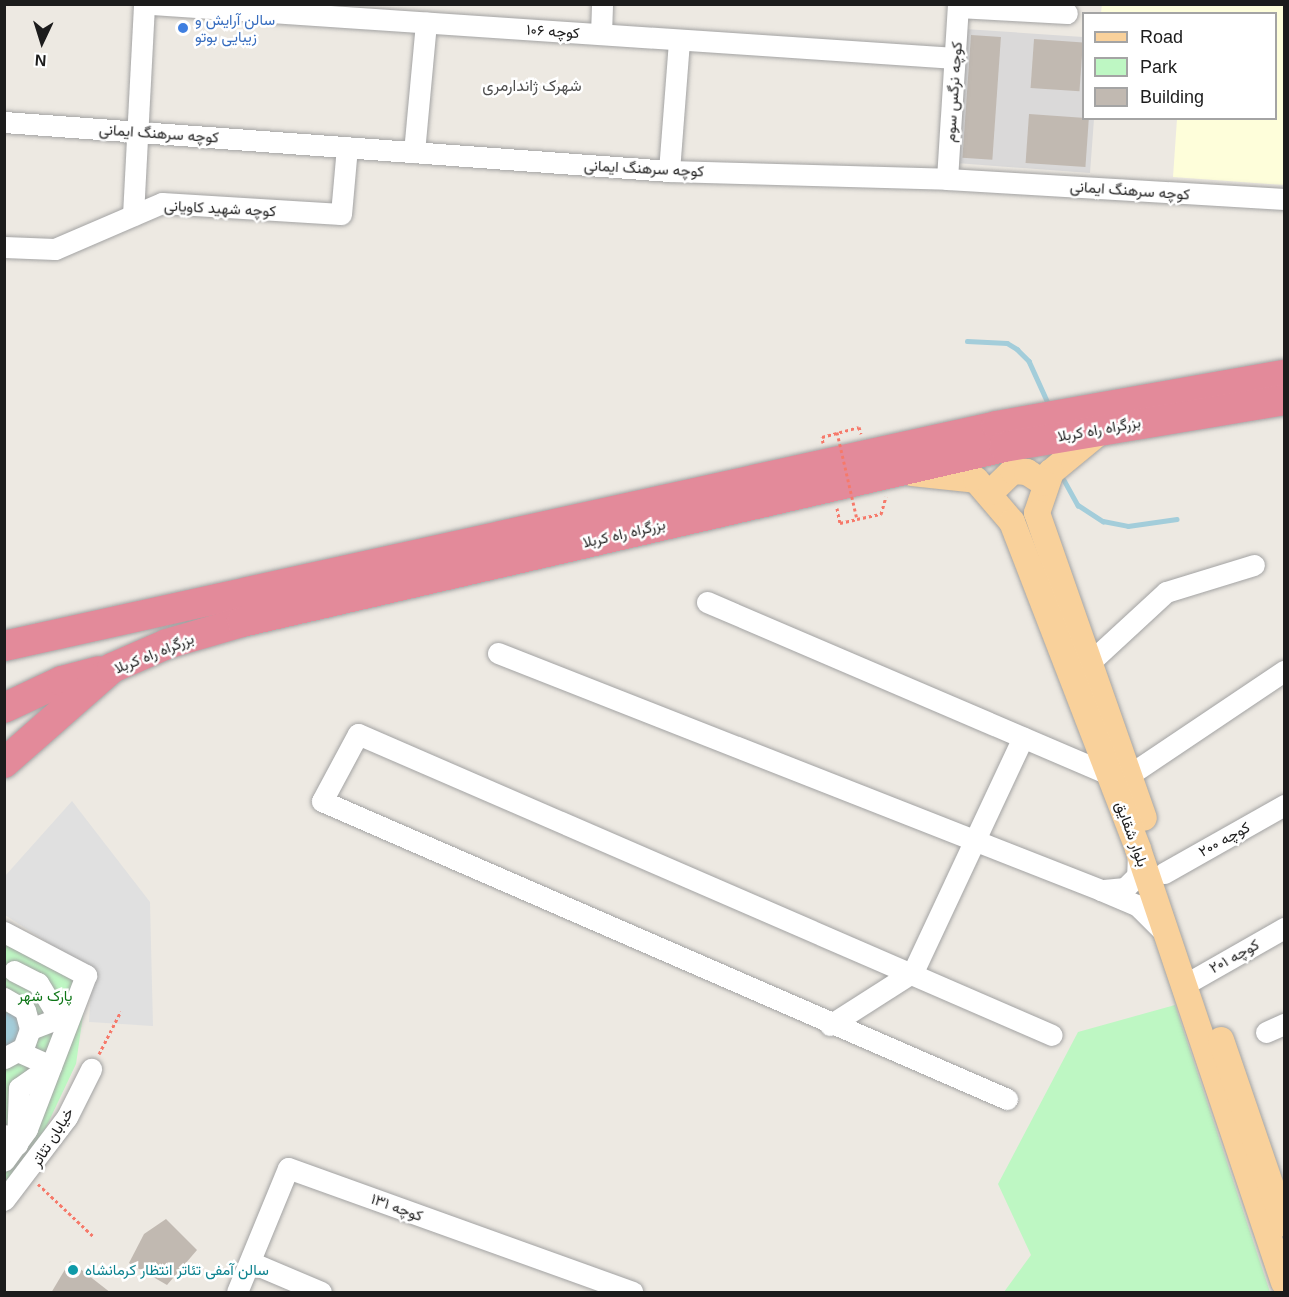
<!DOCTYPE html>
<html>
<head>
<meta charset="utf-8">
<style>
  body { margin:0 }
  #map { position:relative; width:1289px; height:1297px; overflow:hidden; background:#ede9e2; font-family:Arial,Vazirmatn,sans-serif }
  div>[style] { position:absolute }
  .residential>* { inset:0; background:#dad9d9 }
  .education>* { inset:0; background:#fefeda }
  .park>* { inset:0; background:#bef7c3 }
  .parking>* { inset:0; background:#e0e0e0 }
  .water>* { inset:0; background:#a3cdda }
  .stream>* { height:4.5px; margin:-2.25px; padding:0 2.25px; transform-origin:2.25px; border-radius:2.25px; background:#a3cdda }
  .building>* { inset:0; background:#c1b9b1; transform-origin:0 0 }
  .path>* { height:3px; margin-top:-1.5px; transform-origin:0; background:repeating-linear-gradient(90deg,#f6796a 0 3px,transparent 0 6px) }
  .roads { filter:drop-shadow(0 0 2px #a3a3a3) drop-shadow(0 0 2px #a3a3a3) }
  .minor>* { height:21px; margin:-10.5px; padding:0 10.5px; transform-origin:10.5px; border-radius:10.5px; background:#fff }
  .major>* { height:26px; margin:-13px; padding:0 13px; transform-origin:13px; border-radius:13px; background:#f9d19b }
  .highway>* { height:30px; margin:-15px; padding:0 15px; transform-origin:15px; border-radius:15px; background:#e38a9a }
  .path-bridge>* { height:3px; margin-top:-1.5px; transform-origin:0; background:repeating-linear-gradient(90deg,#f6796a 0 3px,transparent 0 6px) }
  .dots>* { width:16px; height:16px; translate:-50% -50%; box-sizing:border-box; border:3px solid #fff; border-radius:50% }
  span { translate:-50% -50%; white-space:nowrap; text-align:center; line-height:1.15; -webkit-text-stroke:5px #fff; paint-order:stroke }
  .shop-label { font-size:15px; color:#366cbe }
  .left { translate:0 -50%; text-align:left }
  .street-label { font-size:15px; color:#1c1c1c }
  .park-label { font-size:15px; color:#0e7617 }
  .culture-label { font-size:15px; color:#0d838f }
  .neighbourhood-label { font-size:16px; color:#4f4f4f }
  .frame { position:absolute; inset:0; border:6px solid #1c1c1c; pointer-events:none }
  .legend { position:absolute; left:1082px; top:12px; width:195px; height:108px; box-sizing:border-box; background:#fff; border:2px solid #a4a4a4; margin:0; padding:8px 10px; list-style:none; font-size:18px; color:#1c1c1c }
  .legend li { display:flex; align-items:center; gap:12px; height:30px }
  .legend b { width:30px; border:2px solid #a4a4a4 }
  .north { position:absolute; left:12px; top:12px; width:60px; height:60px; -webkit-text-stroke:4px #fff; paint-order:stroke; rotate:184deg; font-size:16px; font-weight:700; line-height:24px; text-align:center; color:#1c1c1c }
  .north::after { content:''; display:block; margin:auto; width:21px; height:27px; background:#1c1c1c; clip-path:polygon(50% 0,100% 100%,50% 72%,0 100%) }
</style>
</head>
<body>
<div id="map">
  <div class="residential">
    <div style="clip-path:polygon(965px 29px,1083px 37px,1084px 118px,1094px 119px,1090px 173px,956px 163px)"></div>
  </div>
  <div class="education">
    <div style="clip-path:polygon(1102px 4px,1284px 5px,1284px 185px,1173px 177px,1177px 119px,1276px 118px,1276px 14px,1101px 13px)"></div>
  </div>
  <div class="park">
    <div style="clip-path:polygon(5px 922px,89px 973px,76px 1064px,40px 1140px,5px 1191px)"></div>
    <div style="clip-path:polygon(1175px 1005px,1270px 1292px,1004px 1292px,1031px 1255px,998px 1184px,1078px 1032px)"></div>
  </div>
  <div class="parking">
    <div style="clip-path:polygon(72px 801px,150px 902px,153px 1026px,89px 1022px,92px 971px,5px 915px,5px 876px)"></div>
  </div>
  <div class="water">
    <div style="clip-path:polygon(5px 1012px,16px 1016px,23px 1033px,5px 1050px)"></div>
  </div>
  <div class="stream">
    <div style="left:967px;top:341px;width:40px;rotate:2.9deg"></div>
    <div style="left:1007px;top:343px;width:12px;rotate:31deg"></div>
    <div style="left:1017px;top:349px;width:17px;rotate:45deg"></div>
    <div style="left:1029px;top:361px;width:48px;rotate:65.6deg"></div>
    <div style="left:1064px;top:480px;width:29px;rotate:61deg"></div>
    <div style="left:1078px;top:505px;width:30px;rotate:33deg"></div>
    <div style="left:1103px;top:521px;width:25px;rotate:11deg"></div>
    <div style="left:1128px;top:526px;width:49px;rotate:-8.1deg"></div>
  </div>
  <div class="building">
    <div style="left:971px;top:35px;width:30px;height:123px;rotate:4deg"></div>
    <div style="left:1034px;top:39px;width:49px;height:49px;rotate:4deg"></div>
    <div style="left:1029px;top:114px;width:60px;height:49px;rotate:4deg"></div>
    <div style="clip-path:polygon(166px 1219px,197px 1250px,167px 1285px,129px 1263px,144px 1234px)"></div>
    <div style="clip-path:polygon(70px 1261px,111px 1293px,51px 1293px)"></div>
  </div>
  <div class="path">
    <div style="left:823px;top:443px;width:6px;rotate:-99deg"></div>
    <div style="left:822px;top:437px;width:38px;rotate:-15deg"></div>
    <div style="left:859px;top:427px;width:7px;rotate:74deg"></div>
    <div style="left:837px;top:508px;width:15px;rotate:79deg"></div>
    <div style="left:840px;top:523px;width:17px;rotate:-13deg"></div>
    <div style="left:857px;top:519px;width:25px;rotate:-12deg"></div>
    <div style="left:881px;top:514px;width:18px;rotate:-74deg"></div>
    <div style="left:99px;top:1054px;width:48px;rotate:-62.9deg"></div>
    <div style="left:38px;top:1184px;width:77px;rotate:43.4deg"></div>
  </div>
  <div class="roads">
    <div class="minor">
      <div style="left:152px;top:4px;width:805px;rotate:3.85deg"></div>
      <div style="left:958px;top:7px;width:109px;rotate:3.2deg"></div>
      <div style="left:601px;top:34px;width:30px;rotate:-88deg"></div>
      <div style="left:4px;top:122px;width:667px;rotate:4.21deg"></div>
      <div style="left:669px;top:171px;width:278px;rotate:1.6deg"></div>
      <div style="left:947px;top:179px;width:338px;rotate:3.4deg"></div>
      <div style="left:414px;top:152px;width:130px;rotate:-84.7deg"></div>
      <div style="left:669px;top:171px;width:131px;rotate:-85.6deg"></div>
      <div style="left:947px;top:179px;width:175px;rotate:-86.4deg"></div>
      <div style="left:133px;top:215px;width:211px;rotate:-87deg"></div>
      <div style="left:4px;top:247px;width:51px;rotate:2.2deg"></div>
      <div style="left:55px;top:249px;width:116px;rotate:-23.3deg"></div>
      <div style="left:162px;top:203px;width:179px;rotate:3.5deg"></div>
      <div style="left:341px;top:214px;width:67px;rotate:-84.9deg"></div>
      <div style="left:707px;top:602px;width:439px;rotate:23.2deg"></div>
      <div style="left:498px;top:653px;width:648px;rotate:21.46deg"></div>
      <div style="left:1088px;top:664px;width:106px;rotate:-42.7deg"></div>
      <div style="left:1166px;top:592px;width:92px;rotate:-17.1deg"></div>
      <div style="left:1129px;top:775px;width:187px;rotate:-33.9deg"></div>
      <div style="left:1138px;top:852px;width:24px;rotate:92deg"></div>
      <div style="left:1137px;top:876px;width:17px;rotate:135deg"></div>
      <div style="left:1125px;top:888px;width:24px;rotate:175deg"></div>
      <div style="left:1101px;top:890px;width:39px;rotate:23deg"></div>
      <div style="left:1137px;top:905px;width:38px;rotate:45deg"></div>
      <div style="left:1164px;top:873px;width:138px;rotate:-29.5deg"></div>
      <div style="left:4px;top:932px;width:93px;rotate:27.7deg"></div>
      <div style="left:86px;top:975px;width:165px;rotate:111deg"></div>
      <div style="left:27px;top:1129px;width:39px;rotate:126deg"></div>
      <div style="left:14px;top:971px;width:27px;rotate:27deg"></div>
      <div style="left:38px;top:983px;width:41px;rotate:59deg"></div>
      <div style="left:59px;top:1018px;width:31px;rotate:159deg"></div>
      <div style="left:1184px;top:985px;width:115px;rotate:-29.7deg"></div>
      <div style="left:4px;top:998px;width:24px;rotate:30deg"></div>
      <div style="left:25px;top:1010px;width:20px;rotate:75deg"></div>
      <div style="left:30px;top:1029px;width:20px;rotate:110deg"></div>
      <div style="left:23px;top:1048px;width:21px;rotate:152deg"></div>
      <div style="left:830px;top:1025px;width:98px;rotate:-32.6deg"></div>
      <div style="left:913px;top:972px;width:259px;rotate:-64.9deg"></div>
      <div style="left:1266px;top:1032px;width:20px;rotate:-24deg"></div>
      <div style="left:1007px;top:1099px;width:747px;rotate:-156.49deg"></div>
      <div style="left:322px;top:801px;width:76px;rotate:-61.8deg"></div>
      <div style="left:358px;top:734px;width:756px;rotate:23.45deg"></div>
      <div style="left:4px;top:1135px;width:16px;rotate:35deg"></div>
      <div style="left:17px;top:1144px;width:56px;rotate:-88deg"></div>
      <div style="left:19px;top:1088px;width:39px;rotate:-35deg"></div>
      <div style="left:51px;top:1066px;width:35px;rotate:-156deg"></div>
      <div style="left:4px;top:1200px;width:104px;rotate:-52.8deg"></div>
      <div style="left:67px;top:1117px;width:54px;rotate:-63.4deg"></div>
      <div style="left:250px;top:1262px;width:77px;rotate:22.9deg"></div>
      <div style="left:237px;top:1292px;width:134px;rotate:-67.6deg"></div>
      <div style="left:288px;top:1168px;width:366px;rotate:19.8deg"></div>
    </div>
    <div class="major">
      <div style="left:1102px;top:430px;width:66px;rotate:140.5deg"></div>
      <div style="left:1051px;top:472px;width:43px;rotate:108.9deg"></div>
      <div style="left:1037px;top:513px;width:323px;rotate:70.7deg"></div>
      <div style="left:912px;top:473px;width:64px;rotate:6.2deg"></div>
      <div style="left:976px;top:480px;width:55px;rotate:49.4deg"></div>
      <div style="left:1012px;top:522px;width:350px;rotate:68.9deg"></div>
      <div style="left:1138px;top:849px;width:457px;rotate:71.4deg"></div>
      <div style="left:991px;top:492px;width:30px;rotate:-44deg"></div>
      <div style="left:1013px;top:471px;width:14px;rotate:4deg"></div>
      <div style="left:1027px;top:472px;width:20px;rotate:33deg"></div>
      <div style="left:1221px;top:1040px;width:194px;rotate:71.1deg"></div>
    </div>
    <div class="highway">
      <div style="left:4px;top:646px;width:1017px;rotate:-12.49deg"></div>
      <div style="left:997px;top:426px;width:291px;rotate:-10.1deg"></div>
      <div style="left:4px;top:708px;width:64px;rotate:-25deg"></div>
      <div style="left:62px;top:681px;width:38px;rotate:-15deg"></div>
      <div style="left:4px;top:763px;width:144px;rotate:-41.3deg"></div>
      <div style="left:112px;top:668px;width:60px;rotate:-23.6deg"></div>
      <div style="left:167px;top:644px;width:78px;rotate:-16.3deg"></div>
      <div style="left:242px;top:622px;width:782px;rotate:-12.93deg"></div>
      <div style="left:1004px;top:447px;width:284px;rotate:-9.5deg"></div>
    </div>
  </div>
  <div class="path-bridge">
    <div style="left:837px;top:432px;width:89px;rotate:77.1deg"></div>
  </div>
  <div class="dots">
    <div style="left:183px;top:28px;background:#3f7fe0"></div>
    <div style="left:73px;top:1270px;background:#0f9aa8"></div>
  </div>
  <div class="shop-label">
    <span class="left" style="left:195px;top:28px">سالن آرایش و<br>زیبایی بوتو</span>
  </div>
  <div class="street-label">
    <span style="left:553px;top:31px;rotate:4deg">کوچه ۱۰۶</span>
    <span style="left:953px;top:92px;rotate:-86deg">کوچه نرگس سوم</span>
    <span style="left:159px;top:133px;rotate:4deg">کوچه سرهنگ ایمانی</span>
    <span style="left:644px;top:168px;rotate:3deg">کوچه سرهنگ ایمانی</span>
    <span style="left:1130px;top:190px;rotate:4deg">کوچه سرهنگ ایمانی</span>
    <span style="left:220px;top:208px;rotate:3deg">کوچه شهید کاویانی</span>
    <span style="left:1099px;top:429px;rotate:-10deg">بزرگراه راه کربلا</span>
    <span style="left:624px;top:533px;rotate:-13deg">بزرگراه راه کربلا</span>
    <span style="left:154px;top:653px;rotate:-22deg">بزرگراه راه کربلا</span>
    <span style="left:1132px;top:834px;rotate:70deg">بلوار شقایق</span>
    <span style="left:1224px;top:839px;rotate:-29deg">کوچه ۲۰۰</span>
    <span style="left:1234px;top:956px;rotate:-29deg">کوچه ۲۰۱</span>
    <span style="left:52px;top:1137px;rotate:-58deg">خیابان تئاتر</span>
    <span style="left:397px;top:1207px;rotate:20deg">کوچه ۱۳۱</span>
  </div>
  <div class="park-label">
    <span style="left:45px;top:996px">پارک شهر</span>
  </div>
  <div class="culture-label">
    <span class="left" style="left:85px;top:1270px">سالن آمفی تئاتر انتظار کرمانشاه</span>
  </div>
  <div class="neighbourhood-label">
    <span style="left:532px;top:86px">شهرک ژاندارمری</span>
  </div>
  <div class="frame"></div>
  <ul class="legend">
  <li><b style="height:8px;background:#f9d19b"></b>Road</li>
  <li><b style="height:16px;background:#bef7c3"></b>Park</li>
  <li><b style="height:16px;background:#c1b9b1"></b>Building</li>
  </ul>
  <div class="north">N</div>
</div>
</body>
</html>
